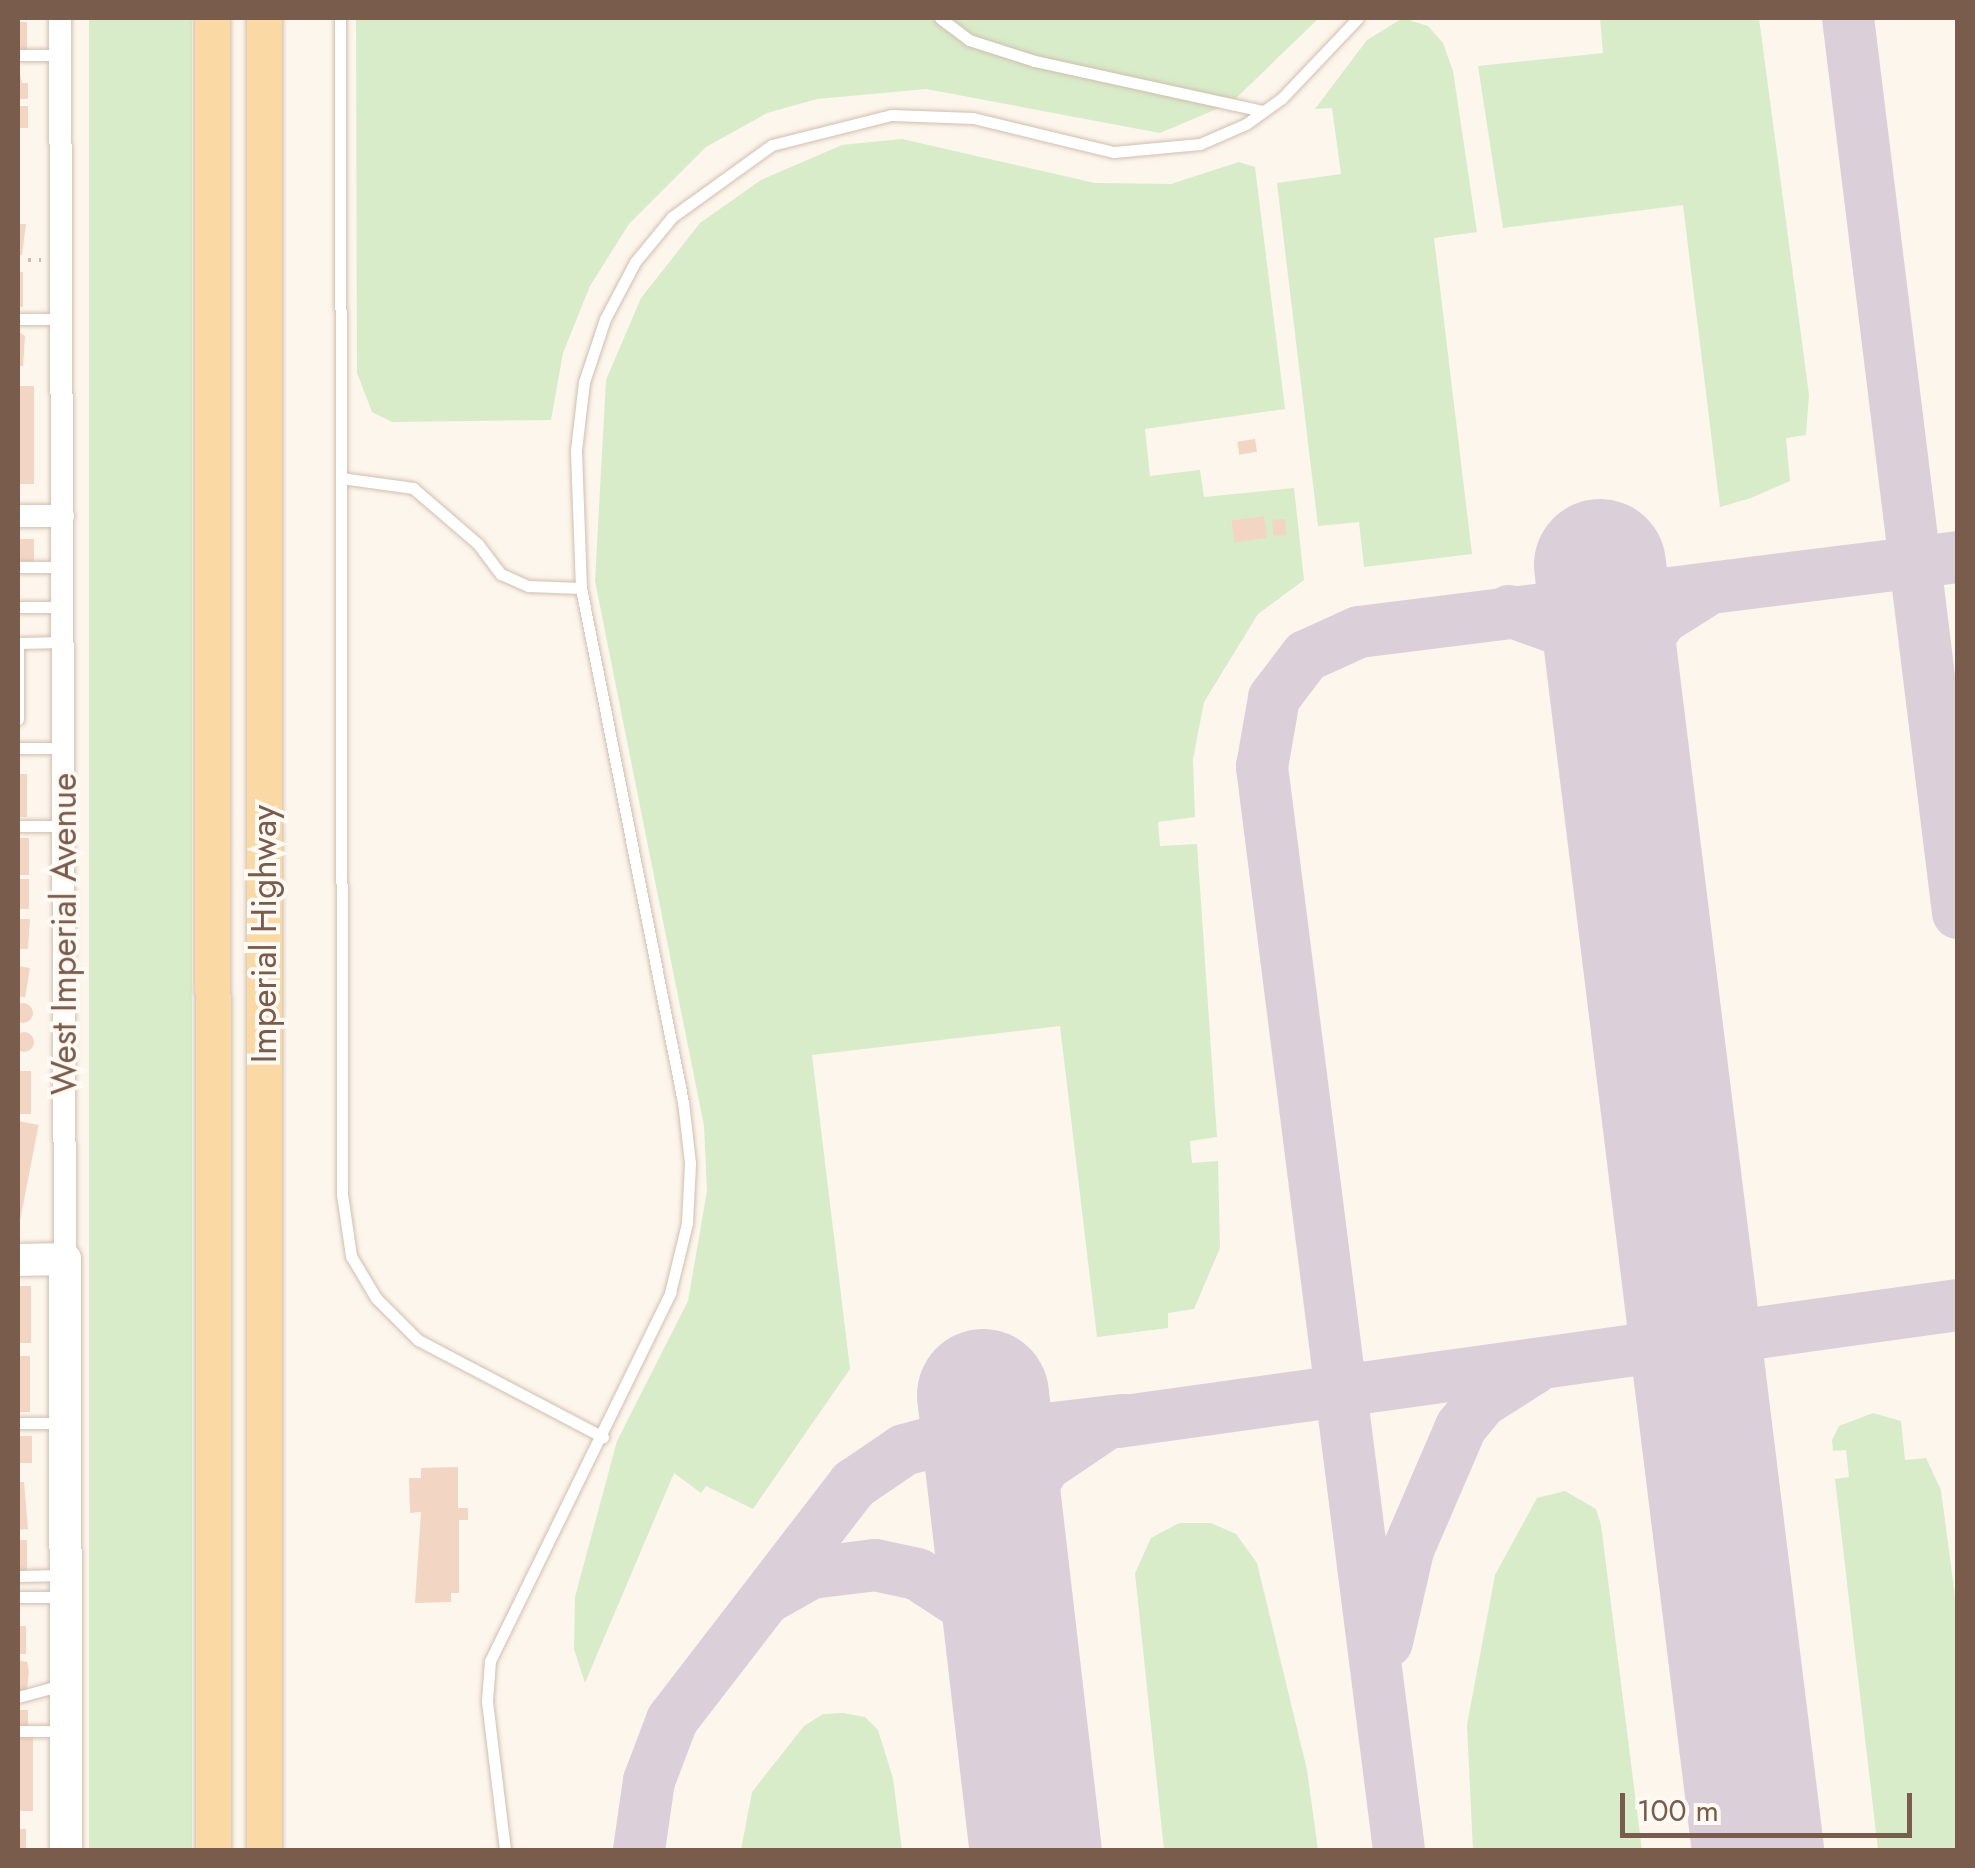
<!DOCTYPE html>
<html>
<head>
<meta charset="utf-8">
<style>
  body { margin:0 }
  #map { position:relative; width:1975px; height:1868px; overflow:hidden; background:#fdf6ec; font-family:Jost,sans-serif }
  div>[style] { position:absolute }
  .green>* { inset:0; background:#d8ecc9; transform-origin:0 0 }
  .taxiway>* { height:52px; margin:-26px; padding:0 26px; transform-origin:26px; border-radius:26px; background:#dbcfda }
  .runway>* { height:132px; margin:-66px; padding:0 66px; transform-origin:66px; border-radius:66px; background:#dbcfda }
  .building>* { inset:0; background:#f3d5c3; transform-origin:0 0 }
  .round { border-radius:50% }
  .path>* { height:4px; margin-top:-2px; transform-origin:0; background:repeating-linear-gradient(90deg,#d9b8a5 0 2.5px,transparent 0 10.5px) }
  .roads { filter:drop-shadow(0 0 2px #d1beb0) drop-shadow(0 0 2px #d1beb0) }
  .lane>* { height:11px; margin:-5.5px; padding:0 5.5px; transform-origin:5.5px; border-radius:5.5px; background:#fff }
  .street>* { height:22px; margin:-11px; padding:0 11px; transform-origin:11px; border-radius:11px; background:#fff }
  .secondary>* { height:32px; margin:-16px; padding:0 16px; transform-origin:16px; border-radius:16px; background:#fff }
  .primary>* { height:35px; margin:-17.5px; padding:0 17.5px; transform-origin:17.5px; border-radius:17.5px; background:#fbd9a5 }
  span { translate:-50% -50%; white-space:nowrap; text-align:center; line-height:1.15; -webkit-text-stroke:8px #fffaf3; paint-order:stroke }
  .street-label { font-size:35px; color:#7a5c4d }
  .frame { position:absolute; inset:0; border:20px solid #7a5c4d; pointer-events:none }
  .scale { position:absolute; left:1620px; top:1793px; width:292px; height:45px; box-sizing:border-box; border:5px solid #7a5c4d; border-top:0; padding-left:12px; font-size:30px; line-height:35px; white-space:nowrap; color:#7a5c4d; -webkit-text-stroke:8px #fffaf3; paint-order:stroke }
</style>
</head>
<body>
<div id="map">
  <div class="green">
    <div style="left:89px;top:18px;width:103px;height:1832px"></div>
    <div style="clip-path:polygon(356px 18px,1319px 18px,1231px 103px,1160px 133px,926px 89px,817px 99px,767px 113px,706px 147px,629px 224px,590px 286px,563px 353px,551px 420px,392px 422px,372px 412px,357px 373px)"></div>
    <div style="clip-path:polygon(1403px 18px,1428px 26px,1443px 43px,1453px 71px,1477px 232px,1434px 238px,1472px 554px,1364px 567px,1359px 522px,1318px 526px,1277px 183px,1341px 174px,1332px 108px,1315px 109px,1367px 40px)"></div>
    <div style="clip-path:polygon(1600px 18px,1759px 18px,1809px 395px,1806px 435px,1786px 438px,1790px 481px,1751px 498px,1720px 507px,1683px 205px,1503px 228px,1478px 66px,1603px 53px)"></div>
    <div style="clip-path:polygon(902px 139px,1095px 183px,1171px 184px,1239px 162px,1255px 167px,1285px 409px,1145px 429px,1150px 476px,1200px 470px,1204px 497px,1294px 488px,1304px 580px,1258px 614px,1204px 702px,1193px 759px,1195px 817px,1158px 822px,1160px 846px,1197px 844px,1217px 1137px,1190px 1141px,1192px 1163px,1218px 1161px,1220px 1248px,1194px 1309px,1168px 1313px,1168px 1328px,1097px 1337px,1060px 1026px,812px 1055px,850px 1369px,753px 1509px,706px 1486px,701px 1493px,674px 1473px,585px 1683px,574px 1649px,575px 1597px,617px 1441px,688px 1301px,707px 1191px,704px 1126px,595px 581px,606px 380px,641px 298px,700px 223px,761px 180px,842px 145px)"></div>
    <div style="clip-path:polygon(1873px 1413px,1901px 1421px,1905px 1460px,1926px 1458px,1941px 1490px,1958px 1619px,1957px 1850px,1878px 1850px,1835px 1479px,1849px 1477px,1846px 1450px,1833px 1451px,1832px 1440px,1839px 1426px)"></div>
    <div style="clip-path:polygon(1565px 1491px,1596px 1509px,1601px 1525px,1642px 1850px,1473px 1850px,1467px 1725px,1495px 1575px,1537px 1498px)"></div>
    <div style="clip-path:polygon(1179px 1523px,1211px 1523px,1236px 1534px,1257px 1563px,1307px 1770px,1318px 1850px,1164px 1850px,1135px 1573px,1151px 1538px)"></div>
    <div style="clip-path:polygon(843px 1713px,865px 1717px,878px 1730px,893px 1778px,902px 1850px,741px 1850px,752px 1792px,804px 1726px,823px 1714px)"></div>
  </div>
  <div class="taxiway">
    <div style="left:1848px;top:18px;width:902px;rotate:82.99deg"></div>
    <div style="left:1509px;top:611px;width:63px;rotate:19.6deg"></div>
    <div style="left:1568px;top:632px;width:61px;rotate:50.3deg"></div>
    <div style="left:1607px;top:679px;width:29px;rotate:70deg"></div>
    <div style="left:1617px;top:706px;width:35px;rotate:-74deg"></div>
    <div style="left:1627px;top:672px;width:63px;rotate:-57.3deg"></div>
    <div style="left:1661px;top:619px;width:54px;rotate:-32.2deg"></div>
    <div style="left:1118px;top:1422px;width:848px;rotate:-7.93deg"></div>
    <div style="left:767px;top:1598px;width:51px;rotate:-29.6deg"></div>
    <div style="left:811px;top:1573px;width:64px;rotate:-7.1deg"></div>
    <div style="left:875px;top:1565px;width:43px;rotate:12.1deg"></div>
    <div style="left:917px;top:1574px;width:59px;rotate:33.1deg"></div>
    <div style="left:966px;top:1606px;width:43px;rotate:51.5deg"></div>
    <div style="left:993px;top:1640px;width:41px;rotate:65.3deg"></div>
    <div style="left:1010px;top:1677px;width:175px;rotate:81.8deg"></div>
    <div style="left:1387px;top:1642px;width:94px;rotate:-77.1deg"></div>
    <div style="left:1408px;top:1550px;width:134px;rotate:-66.7deg"></div>
    <div style="left:1461px;top:1427px;width:32px;rotate:-51deg"></div>
    <div style="left:1481px;top:1402px;width:62px;rotate:-32.4deg"></div>
    <div style="left:1019px;top:1671px;width:114px;rotate:-96.6deg"></div>
    <div style="left:1006px;top:1558px;width:36px;rotate:-80deg"></div>
    <div style="left:1012px;top:1523px;width:65px;rotate:-60.7deg"></div>
    <div style="left:1044px;top:1466px;width:71px;rotate:-34.1deg"></div>
    <div style="left:639px;top:1850px;width:70px;rotate:-81.8deg"></div>
    <div style="left:649px;top:1781px;width:65px;rotate:-69.3deg"></div>
    <div style="left:672px;top:1720px;width:298px;rotate:-52.4deg"></div>
    <div style="left:854px;top:1484px;width:60px;rotate:-34.2deg"></div>
    <div style="left:904px;top:1450px;width:30px;rotate:-15deg"></div>
    <div style="left:933px;top:1442px;width:192px;rotate:-6.6deg"></div>
    <div style="left:1399px;top:1850px;width:1092px;rotate:-97.21deg"></div>
    <div style="left:1262px;top:767px;width:70px;rotate:-80.1deg"></div>
    <div style="left:1274px;top:698px;width:53px;rotate:-52.7deg"></div>
    <div style="left:1306px;top:656px;width:58px;rotate:-24.4deg"></div>
    <div style="left:1359px;top:632px;width:604px;rotate:-7.14deg"></div>
  </div>
  <div class="runway">
    <div style="left:1600px;top:565px;width:1295px;rotate:82.99deg"></div>
    <div style="left:983px;top:1395px;width:458px;rotate:83.4deg"></div>
  </div>
  <div class="building">
    <div style="left:18px;top:22px;width:9px;height:28px"></div>
    <div style="clip-path:polygon(18px 66px,22px 83px,28px 83px,28px 99px,18px 99px)"></div>
    <div style="left:18px;top:106px;width:10px;height:22px"></div>
    <div style="clip-path:polygon(18px 224px,26px 224px,22px 255px,18px 255px)"></div>
    <div style="left:18px;top:272px;width:5px;height:35px"></div>
    <div style="clip-path:polygon(18px 331px,25px 336px,23px 366px,18px 366px)"></div>
    <div style="left:18px;top:386px;width:16px;height:98px"></div>
    <div style="left:1255px;top:439px;width:13px;height:18px;rotate:81deg"></div>
    <div style="left:1264px;top:516px;width:22px;height:33px;rotate:82deg"></div>
    <div style="left:1285px;top:519px;width:16px;height:13px;rotate:86deg"></div>
    <div style="left:34px;top:539px;width:22px;height:16px;rotate:90deg"></div>
    <div style="left:18px;top:774px;width:9px;height:43px"></div>
    <div style="left:18px;top:838px;width:11px;height:37px"></div>
    <div style="left:18px;top:879px;width:11px;height:30px"></div>
    <div style="clip-path:polygon(18px 919px,30px 919px,28px 949px,18px 949px)"></div>
    <div style="left:18px;top:966px;width:12px;height:30px;rotate:9deg"></div>
    <div class="round" style="left:13px;top:1003px;width:20px;height:20px"></div>
    <div class="round" style="left:14px;top:1032px;width:20px;height:20px"></div>
    <div style="left:18px;top:1071px;width:13px;height:43px"></div>
    <div style="left:18px;top:1121px;width:21px;height:105px;rotate:11deg"></div>
    <div style="left:31px;top:1286px;width:57px;height:13px;rotate:90deg"></div>
    <div style="left:18px;top:1356px;width:12px;height:56px"></div>
    <div style="left:18px;top:1436px;width:14px;height:27px"></div>
    <div style="clip-path:polygon(458px 1467px,458px 1508px,468px 1508px,468px 1520px,459px 1520px,459px 1593px,451px 1593px,451px 1602px,415px 1603px,421px 1512px,410px 1513px,409px 1478px,421px 1478px,421px 1468px)"></div>
    <div style="clip-path:polygon(18px 1482px,24px 1482px,28px 1529px,18px 1530px)"></div>
    <div style="left:18px;top:1540px;width:9px;height:31px"></div>
    <div style="left:18px;top:1626px;width:8px;height:28px"></div>
    <div style="clip-path:polygon(18px 1660px,27px 1662px,29px 1671px,27px 1691px,18px 1692px)"></div>
    <div style="left:18px;top:1710px;width:10px;height:17px"></div>
    <div style="left:18px;top:1733px;width:15px;height:78px"></div>
    <div style="left:18px;top:1829px;width:8px;height:21px"></div>
  </div>
  <div class="path">
    <div style="left:18px;top:260px;width:25px"></div>
  </div>
  <div class="roads">
    <div class="lane">
      <div style="left:340px;top:18px;width:1176px;rotate:89.9deg"></div>
      <div style="left:342px;top:1194px;width:63px;rotate:81.7deg"></div>
      <div style="left:351px;top:1256px;width:49px;rotate:59.2deg"></div>
      <div style="left:376px;top:1298px;width:59px;rotate:45deg"></div>
      <div style="left:418px;top:1340px;width:209px;rotate:27.7deg"></div>
      <div style="left:940px;top:18px;width:36px;rotate:37deg"></div>
      <div style="left:969px;top:40px;width:69px;rotate:17.7deg"></div>
      <div style="left:1035px;top:61px;width:233px;rotate:12.4deg"></div>
      <div style="left:18px;top:55px;width:42px"></div>
      <div style="left:18px;top:319px;width:44px"></div>
      <div style="left:341px;top:478px;width:73px;rotate:7.9deg"></div>
      <div style="left:413px;top:488px;width:86px;rotate:40.7deg"></div>
      <div style="left:478px;top:544px;width:38px;rotate:53deg"></div>
      <div style="left:501px;top:574px;width:30px;rotate:24deg"></div>
      <div style="left:528px;top:586px;width:53px;rotate:2.2deg"></div>
      <div style="left:18px;top:567px;width:45px"></div>
      <div style="left:18px;top:607px;width:45px"></div>
      <div style="left:18px;top:719px;width:76px;rotate:-90deg"></div>
      <div style="left:18px;top:643px;width:45px;rotate:-1.3deg"></div>
      <div style="left:18px;top:748px;width:45px"></div>
      <div style="left:18px;top:826px;width:45px"></div>
      <div style="left:18px;top:1423px;width:45px"></div>
      <div style="left:18px;top:1576px;width:45px;rotate:-1.3deg"></div>
      <div style="left:18px;top:1597px;width:44px"></div>
      <div style="left:18px;top:1697px;width:46px;rotate:-15.3deg"></div>
      <div style="left:18px;top:1731px;width:44px"></div>
      <div style="left:505px;top:1850px;width:150px;rotate:-96.9deg"></div>
      <div style="left:487px;top:1701px;width:40px;rotate:-85.7deg"></div>
      <div style="left:490px;top:1661px;width:410px;rotate:-63.9deg"></div>
      <div style="left:670px;top:1293px;width:72px;rotate:-76.3deg"></div>
      <div style="left:687px;top:1223px;width:60px;rotate:-87.1deg"></div>
      <div style="left:690px;top:1163px;width:61px;rotate:-96.5deg"></div>
      <div style="left:683px;top:1102px;width:524px;rotate:-101.22deg"></div>
      <div style="left:581px;top:588px;width:138px;rotate:-92.1deg"></div>
      <div style="left:576px;top:450px;width:68px;rotate:-83.3deg"></div>
      <div style="left:584px;top:382px;width:66px;rotate:-71.6deg"></div>
      <div style="left:605px;top:319px;width:64px;rotate:-62.2deg"></div>
      <div style="left:635px;top:262px;width:58px;rotate:-50.6deg"></div>
      <div style="left:672px;top:217px;width:123px;rotate:-35.8deg"></div>
      <div style="left:772px;top:145px;width:123px;rotate:-14.1deg"></div>
      <div style="left:891px;top:115px;width:82px;rotate:2.1deg"></div>
      <div style="left:973px;top:118px;width:145px;rotate:13.6deg"></div>
      <div style="left:1114px;top:152px;width:86px;rotate:-5.3deg"></div>
      <div style="left:1200px;top:144px;width:50px;rotate:-23.5deg"></div>
      <div style="left:1246px;top:124px;width:44px;rotate:-35.8deg"></div>
      <div style="left:1282px;top:98px;width:110px;rotate:-46.5deg"></div>
    </div>
    <div class="street">
      <div style="left:60px;top:18px;width:1241px;rotate:89.77deg"></div>
      <div style="left:18px;top:516px;width:45px"></div>
    </div>
    <div class="secondary">
      <div style="left:18px;top:1260px;width:47px;rotate:-1.2deg"></div>
      <div style="left:65px;top:1259px;width:591px;rotate:89.9deg"></div>
    </div>
    <div class="primary">
      <div style="left:212px;top:18px;width:1832px;rotate:89.97deg"></div>
      <div style="left:264px;top:1850px;width:1832px;rotate:-90deg"></div>
    </div>
  </div>
  <div class="street-label">
    <span style="left:64px;top:934px;rotate:-90deg">West Imperial Avenue</span>
    <span style="left:264px;top:934px;rotate:-90deg">Imperial Highway</span>
  </div>
  <div class="frame"></div>
  <div class="scale">100 m</div>
</div>
</body>
</html>
